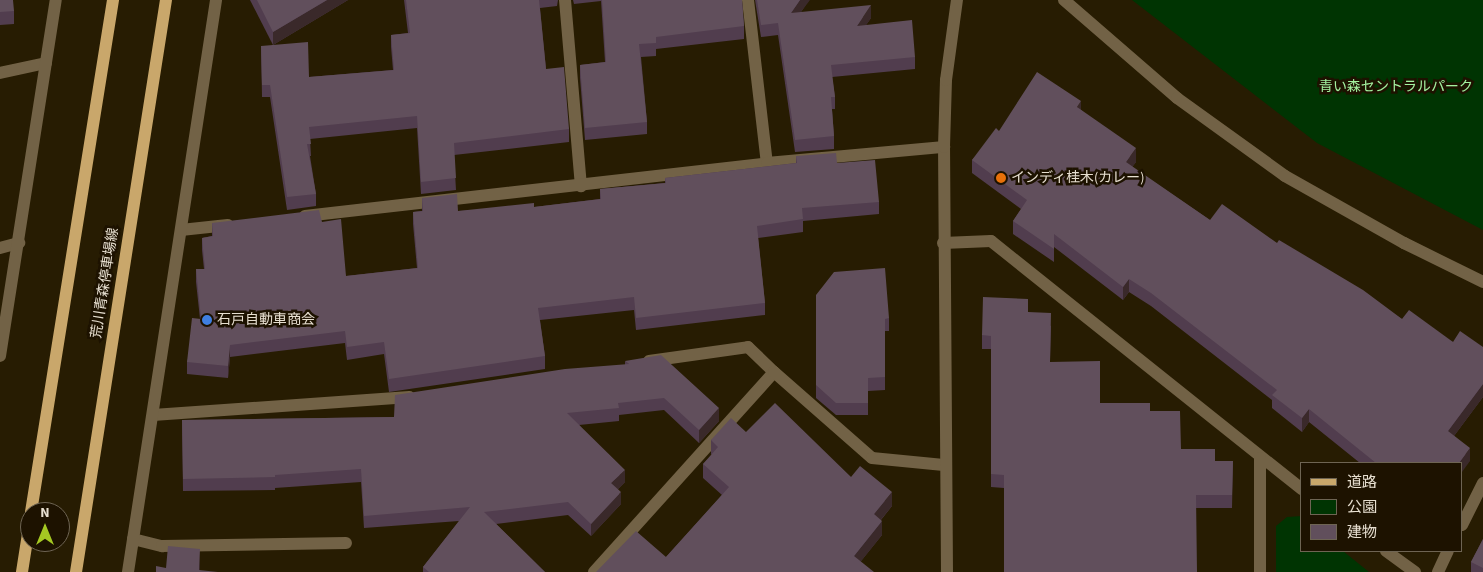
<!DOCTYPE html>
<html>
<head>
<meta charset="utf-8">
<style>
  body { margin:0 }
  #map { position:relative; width:1483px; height:572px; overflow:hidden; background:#271c02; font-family:"Source Sans 3","Noto Sans JP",sans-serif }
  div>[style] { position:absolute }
  .green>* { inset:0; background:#003402 }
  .minor>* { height:12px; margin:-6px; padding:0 6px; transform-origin:6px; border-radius:6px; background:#726246 }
  .major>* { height:12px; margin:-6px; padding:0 6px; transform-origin:6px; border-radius:6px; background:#c9a76b }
  .wall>* { inset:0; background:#513d4e }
  .shaded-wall>* { inset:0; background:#3a292a }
  .building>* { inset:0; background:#614f5c }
  .dots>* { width:14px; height:14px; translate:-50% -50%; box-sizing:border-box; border:2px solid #1d1200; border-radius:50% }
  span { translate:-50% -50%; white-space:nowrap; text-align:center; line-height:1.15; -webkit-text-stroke:5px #1d1200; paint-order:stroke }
  .park-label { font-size:14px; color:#a4f2a0 }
  .poi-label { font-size:14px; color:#e7dfd0 }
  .left { translate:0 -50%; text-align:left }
  .street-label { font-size:14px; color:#e7dfd0 }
  .legend { position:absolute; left:1300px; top:462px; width:162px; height:90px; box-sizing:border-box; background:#1d1200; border:1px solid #6e6453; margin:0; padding:6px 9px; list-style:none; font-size:15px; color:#e7dfd0 }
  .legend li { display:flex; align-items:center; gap:10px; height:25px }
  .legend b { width:25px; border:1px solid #6e6453 }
  .north { position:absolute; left:20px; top:502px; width:50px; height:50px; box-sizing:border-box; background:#1d1200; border:1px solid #6e6453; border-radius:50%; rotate:0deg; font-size:14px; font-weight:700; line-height:20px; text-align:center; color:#e7dfd0 }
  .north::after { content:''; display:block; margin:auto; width:18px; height:22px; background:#a5c822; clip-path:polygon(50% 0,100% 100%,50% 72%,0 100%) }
</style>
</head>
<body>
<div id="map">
  <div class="green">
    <div style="clip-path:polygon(1132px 0,1483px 0,1483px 230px,1317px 143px)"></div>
    <div style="clip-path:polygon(1302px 516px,1302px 551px,1343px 551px,1369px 572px,1276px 572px,1276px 526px,1287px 517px)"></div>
  </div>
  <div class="minor">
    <div style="left:565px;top:0;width:187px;rotate:85.1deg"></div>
    <div style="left:748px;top:0;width:164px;rotate:83.4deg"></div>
    <div style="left:1064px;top:0;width:150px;rotate:40.9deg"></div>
    <div style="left:1177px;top:98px;width:133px;rotate:35.8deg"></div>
    <div style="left:1285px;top:176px;width:137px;rotate:29.4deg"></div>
    <div style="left:1404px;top:243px;width:88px;rotate:26.3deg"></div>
    <div style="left:0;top:73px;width:47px;rotate:-12.3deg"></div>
    <div style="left:305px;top:216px;width:465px;rotate:-6.5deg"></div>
    <div style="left:767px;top:163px;width:178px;rotate:-5.2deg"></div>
    <div style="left:181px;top:230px;width:47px;rotate:-6.1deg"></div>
    <div style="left:943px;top:243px;width:48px;rotate:-2.4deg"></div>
    <div style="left:991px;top:241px;width:398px;rotate:38.6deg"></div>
    <div style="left:0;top:248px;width:20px;rotate:-15deg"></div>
    <div style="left:0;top:356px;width:360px;rotate:-81.1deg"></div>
    <div style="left:649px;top:361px;width:100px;rotate:-8deg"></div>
    <div style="left:748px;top:347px;width:36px;rotate:44deg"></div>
    <div style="left:153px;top:415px;width:257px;rotate:-4deg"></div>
    <div style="left:1260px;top:458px;width:114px;rotate:90deg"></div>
    <div style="left:1462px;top:525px;width:47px;rotate:-63.4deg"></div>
    <div style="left:133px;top:539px;width:30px;rotate:14deg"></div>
    <div style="left:162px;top:546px;width:184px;rotate:-0.9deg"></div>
    <div style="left:1386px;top:551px;width:36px;rotate:36deg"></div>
    <div style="left:128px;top:572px;width:579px;rotate:-81.25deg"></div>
    <div style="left:594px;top:572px;width:269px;rotate:-48deg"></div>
    <div style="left:774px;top:372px;width:130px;rotate:41.3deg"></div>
    <div style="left:872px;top:458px;width:72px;rotate:5.6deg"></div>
    <div style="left:947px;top:572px;width:425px;rotate:-90.4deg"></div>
    <div style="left:944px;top:147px;width:67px;rotate:-88.3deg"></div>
    <div style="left:946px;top:80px;width:81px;rotate:-82.2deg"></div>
    <div style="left:1438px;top:572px;width:23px;rotate:-65deg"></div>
  </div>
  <div class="major">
    <div style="left:31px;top:512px;width:519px;rotate:-80.9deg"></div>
    <div style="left:22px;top:572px;width:52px;rotate:-81.1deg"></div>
    <div style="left:76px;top:572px;width:579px;rotate:-81.06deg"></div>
  </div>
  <div class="wall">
    <div style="clip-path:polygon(0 0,14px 11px,14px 24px,0 25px)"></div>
    <div style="clip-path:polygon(250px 0,348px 0,273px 45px)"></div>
    <div style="clip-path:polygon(404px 0,558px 0,557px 6px,540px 8px,546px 69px,569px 129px,569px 142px,454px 155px,456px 190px,421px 194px,417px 128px,310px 139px,311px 156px,310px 156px,316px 194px,316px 206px,287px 210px,270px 97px,262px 97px,261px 46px,309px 77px,393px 70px,391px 47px,391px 35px,408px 33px)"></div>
    <div style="clip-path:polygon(573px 0,742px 0,744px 26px,744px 39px,656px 49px,656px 56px,641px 57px,647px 122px,647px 134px,585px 140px,580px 78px,580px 65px,605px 62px,601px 1px,574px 4px)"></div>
    <div style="clip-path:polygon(755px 0,809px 0,801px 12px,871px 18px,866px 25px,915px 57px,915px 69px,832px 77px,835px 97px,835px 109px,832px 109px,834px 136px,834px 149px,795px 152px,778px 35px,761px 37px)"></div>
    <div style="clip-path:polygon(1081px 110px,1136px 162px,1132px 167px,1210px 220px,1277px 243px,1402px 319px,1453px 342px,1483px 347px,1483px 397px,1454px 436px,1470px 461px,1462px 463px,1360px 463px,1309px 422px,1302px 432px,1272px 408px,1272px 400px,1151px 306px,1129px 292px,1123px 300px,1054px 247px,1054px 262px,1013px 234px,1013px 221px,1021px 209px,972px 173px,972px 160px,999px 131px)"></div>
    <div style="clip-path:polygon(796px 156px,837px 163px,879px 202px,879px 214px,803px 221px,803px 232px,758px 238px,765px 303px,765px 315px,636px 330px,634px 310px,540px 320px,545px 356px,545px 369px,389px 392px,384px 354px,347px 360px,345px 343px,230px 357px,228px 378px,187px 374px,187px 362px,200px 319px,196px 282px,196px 269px,204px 269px,202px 250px,202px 238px,212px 236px,212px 223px,322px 222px,346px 276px,417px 268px,413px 224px,413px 212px,422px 211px,422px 198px,458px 211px,534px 207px,600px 199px,600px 189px,665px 183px,665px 178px,796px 163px)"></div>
    <div style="clip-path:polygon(816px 295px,889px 318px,889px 331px,885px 331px,885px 390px,868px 391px,868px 415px,836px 415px,816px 398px)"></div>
    <div style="clip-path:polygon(1028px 312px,1051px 326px,1050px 362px,1100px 403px,1150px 411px,1181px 449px,1215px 461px,1233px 461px,1232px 508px,1196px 508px,1004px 488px,991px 487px,991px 349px,982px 349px,982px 335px)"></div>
    <div style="clip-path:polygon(625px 361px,719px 421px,699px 443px,664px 410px,619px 415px,619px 421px,579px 425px,625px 482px,618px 489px,621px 504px,591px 536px,568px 515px,496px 524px,545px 572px,423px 572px,423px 567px,459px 521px,364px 528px,361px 482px,275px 488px,275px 490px,183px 491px,182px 420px,394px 417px,625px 365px)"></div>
    <div style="clip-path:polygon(746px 432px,851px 477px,892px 506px,881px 520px,882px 535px,861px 561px,666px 557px,722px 495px,703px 478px,703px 464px,712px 455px,711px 454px,711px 440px)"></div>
    <div style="clip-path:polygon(1483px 539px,1483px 572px,1471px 572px,1471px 562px)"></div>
  </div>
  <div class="shaded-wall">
    <div style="clip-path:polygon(327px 0,348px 0,273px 45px,273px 32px)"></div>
    <div style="clip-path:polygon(800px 0,810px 0,791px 25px,791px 13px)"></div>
    <div style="clip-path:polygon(871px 5px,871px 18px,857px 38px,857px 26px)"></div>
    <div style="clip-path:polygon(1081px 101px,1081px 114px,1077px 107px)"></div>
    <div style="clip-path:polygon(1136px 148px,1136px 162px,1126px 176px,1126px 162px)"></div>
    <div style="clip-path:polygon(1129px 279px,1129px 292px,1123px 300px,1123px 287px)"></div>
    <div style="clip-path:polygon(230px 345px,230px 357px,228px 378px,228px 366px)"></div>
    <div style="clip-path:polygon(1483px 384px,1483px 397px,1448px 444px,1448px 431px)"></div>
    <div style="clip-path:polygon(719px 408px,719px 421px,699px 443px,699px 430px)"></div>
    <div style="clip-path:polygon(1309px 409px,1309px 422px,1302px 432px,1302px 418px)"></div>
    <div style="clip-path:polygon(1470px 448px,1470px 461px,1462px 472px,1462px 463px,1459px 463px)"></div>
    <div style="clip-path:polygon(625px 470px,625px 482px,611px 496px,611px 483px)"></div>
    <div style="clip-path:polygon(621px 492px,621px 504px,591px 536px,591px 524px)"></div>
    <div style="clip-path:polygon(892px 492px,892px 506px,874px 528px,874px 514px)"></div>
    <div style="clip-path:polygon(882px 521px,882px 535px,854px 570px,854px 556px)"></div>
    <div style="clip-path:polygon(200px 549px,200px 572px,199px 572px)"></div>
  </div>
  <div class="building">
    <div style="clip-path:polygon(0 0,13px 0,14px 11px,0 12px)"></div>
    <div style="clip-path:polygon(257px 0,327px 0,273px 32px)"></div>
    <div style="clip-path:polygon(406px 0,539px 0,546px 69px,564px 67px,569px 129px,454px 143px,456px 178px,421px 182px,417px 116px,309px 127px,311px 144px,307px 144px,316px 194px,287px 197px,270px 85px,262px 85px,261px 46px,308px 42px,309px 77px,394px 70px,391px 35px,410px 33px)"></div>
    <div style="clip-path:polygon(602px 0,742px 0,744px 26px,656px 37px,656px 43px,639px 44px,647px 122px,585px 128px,580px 65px,606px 62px)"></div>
    <div style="clip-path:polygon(757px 0,800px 0,791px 13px,871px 5px,857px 26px,912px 20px,915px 57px,831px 65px,835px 97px,831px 97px,834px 136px,795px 140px,778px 23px,761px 25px)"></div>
    <div style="clip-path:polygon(1037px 72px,1081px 101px,1077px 107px,1136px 148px,1126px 162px,1210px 220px,1222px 204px,1277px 243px,1279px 240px,1363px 290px,1402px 319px,1409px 310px,1453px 342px,1460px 331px,1483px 347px,1483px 384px,1448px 431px,1470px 448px,1459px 463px,1376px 463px,1309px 409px,1302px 418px,1272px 395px,1277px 390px,1151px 293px,1129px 279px,1123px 287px,1054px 234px,1054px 249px,1013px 221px,1027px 200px,972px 160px,996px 128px,999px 131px)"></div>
    <div style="clip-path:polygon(836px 153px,837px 163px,875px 160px,879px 202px,802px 208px,803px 219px,757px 226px,765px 303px,636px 318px,634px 297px,538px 308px,545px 356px,389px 379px,384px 342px,347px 347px,345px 331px,230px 345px,228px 366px,187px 362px,192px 318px,201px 319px,196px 269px,205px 269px,202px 238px,213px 236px,212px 223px,319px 210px,322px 222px,341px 219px,346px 276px,418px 268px,413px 212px,423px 211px,422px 198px,457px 194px,458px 211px,534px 203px,534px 207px,601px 199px,600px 189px,666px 183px,665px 178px,797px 163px,796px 156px)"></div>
    <div style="clip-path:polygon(885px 268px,889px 318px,885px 319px,885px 377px,868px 378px,868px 403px,836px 403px,816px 385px,816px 295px,834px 272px)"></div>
    <div style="clip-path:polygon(983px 297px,1028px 299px,1028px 312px,1051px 313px,1050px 362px,1100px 361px,1100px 403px,1150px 403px,1150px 411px,1180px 411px,1181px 449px,1215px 449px,1215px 461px,1233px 461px,1232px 495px,1196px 495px,1197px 572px,1004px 572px,1004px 475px,991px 474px,991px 336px,982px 335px)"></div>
    <div style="clip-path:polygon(661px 355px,719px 408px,699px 430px,664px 398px,618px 403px,619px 408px,567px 413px,625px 470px,611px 483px,621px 492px,591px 524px,568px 502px,484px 512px,545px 572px,429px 572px,423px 567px,470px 507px,364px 516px,361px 469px,275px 475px,275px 477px,183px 479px,182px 420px,394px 417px,395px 395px,565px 369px,629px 364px,625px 361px)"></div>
    <div style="clip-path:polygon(775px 403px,851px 477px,860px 466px,892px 492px,874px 514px,882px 521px,854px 556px,874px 572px,596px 572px,636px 531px,666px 557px,729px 487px,703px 464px,718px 447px,711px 440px,731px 418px,746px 432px)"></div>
    <div style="clip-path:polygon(1483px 539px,1483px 568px,1471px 562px)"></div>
    <div style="clip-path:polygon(168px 546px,200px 549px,199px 570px,218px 572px,156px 572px,156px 566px,166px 568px)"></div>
  </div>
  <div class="dots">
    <div style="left:1001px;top:178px;background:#e8710a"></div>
    <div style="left:207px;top:320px;background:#3f7fe0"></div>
  </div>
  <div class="park-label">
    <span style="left:1396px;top:87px">青い森セントラルパーク</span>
  </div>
  <div class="poi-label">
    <span class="left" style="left:1011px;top:178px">インディ桂木(カレー)</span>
    <span class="left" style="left:217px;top:320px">石戸自動車商会</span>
  </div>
  <div class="street-label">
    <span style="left:105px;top:283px;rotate:-81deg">荒川青森停車場線</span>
  </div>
  <ul class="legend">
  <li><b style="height:6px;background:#c9a76b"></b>道路</li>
  <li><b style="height:14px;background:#003402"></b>公園</li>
  <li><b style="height:14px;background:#614f5c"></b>建物</li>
  </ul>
  <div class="north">N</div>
</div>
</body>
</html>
